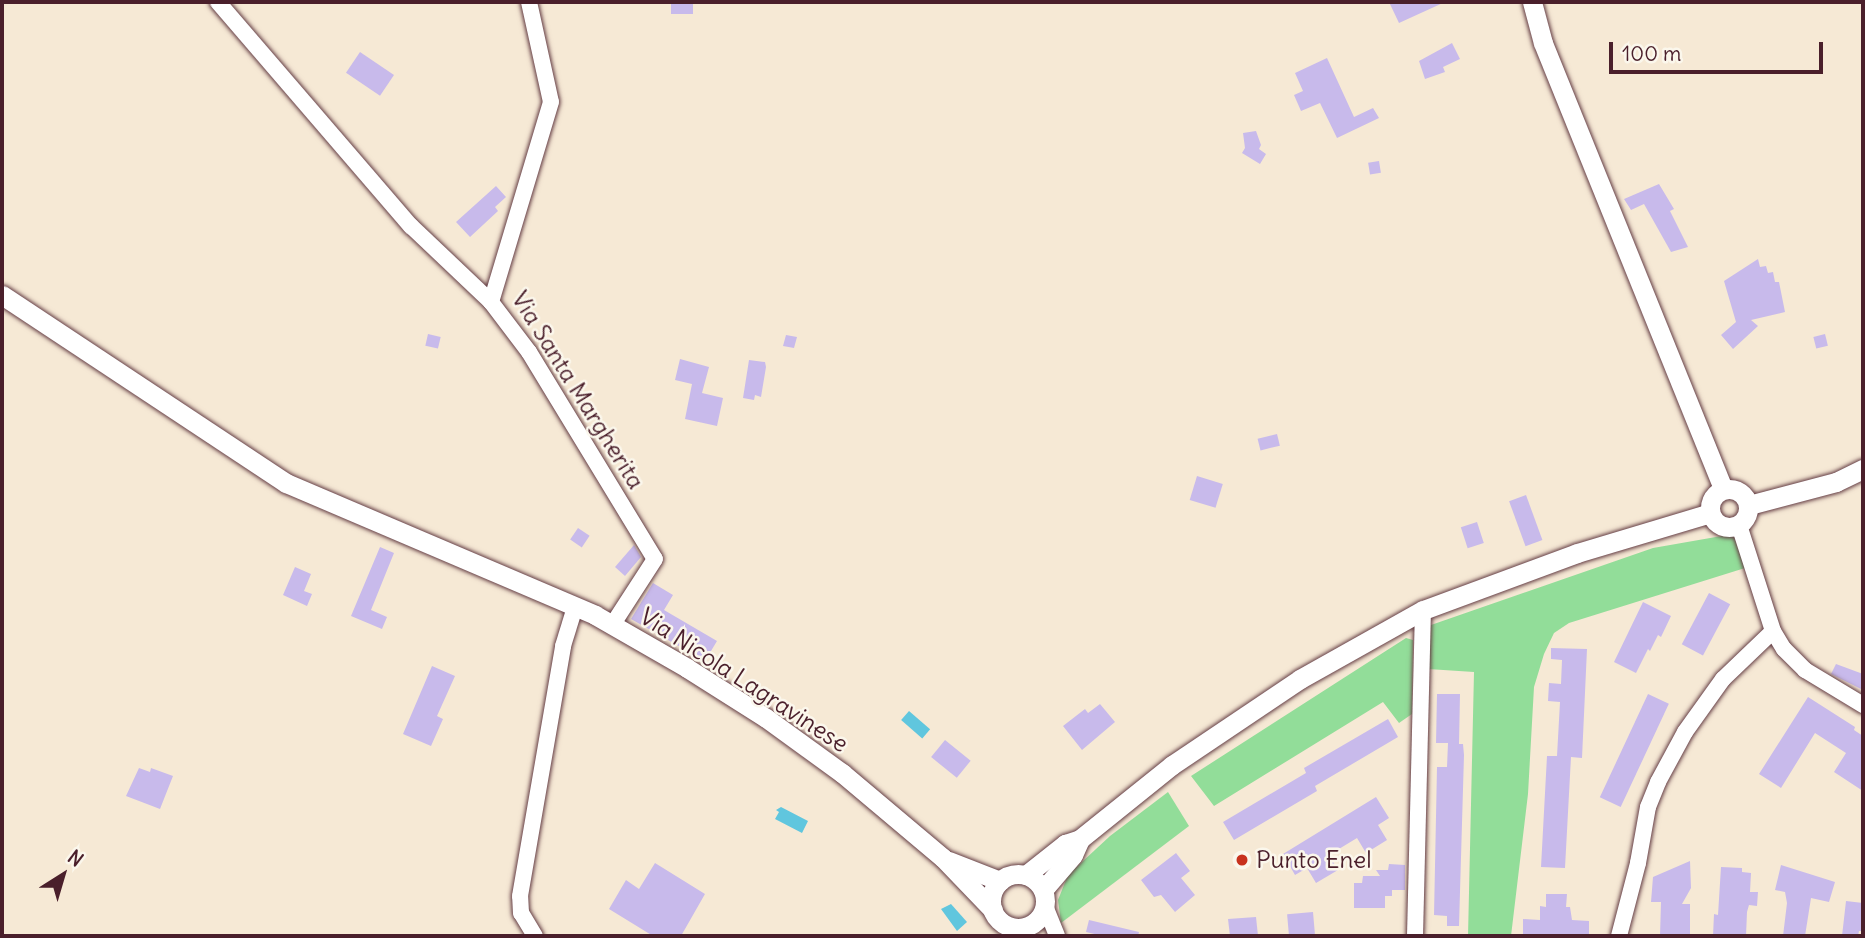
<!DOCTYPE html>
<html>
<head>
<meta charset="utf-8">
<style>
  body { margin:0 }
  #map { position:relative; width:1865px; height:938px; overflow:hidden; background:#f6e9d5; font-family:Delius,sans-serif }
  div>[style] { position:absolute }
  .green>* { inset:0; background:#92dd99 }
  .water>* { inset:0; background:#60c6de; transform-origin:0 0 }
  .building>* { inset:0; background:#c8baeb; transform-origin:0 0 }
  .roads { filter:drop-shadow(0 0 2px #643d44) drop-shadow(0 0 2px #643d44) }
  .minor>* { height:16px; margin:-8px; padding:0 8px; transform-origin:8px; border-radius:8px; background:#fff }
  .tertiary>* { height:19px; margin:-9.5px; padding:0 9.5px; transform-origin:9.5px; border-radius:9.5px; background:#fff }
  .tertiary>.ring { margin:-9.5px; padding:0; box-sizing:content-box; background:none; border:19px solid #fff; border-radius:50% }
  .dots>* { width:19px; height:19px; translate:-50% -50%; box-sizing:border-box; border:4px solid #fbf7ec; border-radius:50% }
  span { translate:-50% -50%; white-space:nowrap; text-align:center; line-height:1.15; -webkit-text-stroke:5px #fbf7ec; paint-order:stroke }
  .street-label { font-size:24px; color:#4a1f2b }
  .poi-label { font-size:24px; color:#4a1f2b }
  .left { translate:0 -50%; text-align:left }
  .frame { position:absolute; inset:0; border:4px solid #4a1f2b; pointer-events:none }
  .north { position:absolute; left:28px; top:840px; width:70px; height:70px; -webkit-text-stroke:5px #fbf7ec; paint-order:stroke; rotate:37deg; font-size:19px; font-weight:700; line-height:28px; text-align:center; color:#4a1f2b }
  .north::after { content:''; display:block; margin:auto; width:24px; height:32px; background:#4a1f2b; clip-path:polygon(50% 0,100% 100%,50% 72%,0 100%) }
  .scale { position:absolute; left:1609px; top:42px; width:214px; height:32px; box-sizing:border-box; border:4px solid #4a1f2b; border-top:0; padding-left:9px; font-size:21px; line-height:24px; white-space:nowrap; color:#4a1f2b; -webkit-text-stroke:5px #fbf7ec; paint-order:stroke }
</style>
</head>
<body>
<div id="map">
  <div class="green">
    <div style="clip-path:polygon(1733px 534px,1745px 568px,1569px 623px,1554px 633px,1544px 654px,1534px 687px,1528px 794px,1511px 936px,1468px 936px,1474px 672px,1428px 669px,1431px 625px,1653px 548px)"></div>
    <div style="clip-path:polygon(1406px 638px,1413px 640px,1412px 714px,1399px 723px,1383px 702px,1214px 806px,1191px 776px)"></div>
    <div style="clip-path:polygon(1168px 792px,1189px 826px,1061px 923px,1058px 900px,1068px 875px,1110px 836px)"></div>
  </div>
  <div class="water">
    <div style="left:909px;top:711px;width:28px;height:12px;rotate:41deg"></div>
    <div style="clip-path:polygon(781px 807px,808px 821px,802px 833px,775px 819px,779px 812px,776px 810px)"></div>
    <div style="clip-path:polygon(951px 904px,967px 922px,957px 931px,941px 909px)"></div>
  </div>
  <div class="building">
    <div style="left:671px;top:2px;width:22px;height:12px"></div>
    <div style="clip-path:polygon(1389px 2px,1445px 2px,1399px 23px)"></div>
    <div style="clip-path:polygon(1452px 43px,1460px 59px,1443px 67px,1445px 72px,1425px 79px,1419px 61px)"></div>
    <div style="left:360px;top:52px;width:41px;height:25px;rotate:34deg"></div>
    <div style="clip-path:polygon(1327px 58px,1354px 117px,1373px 108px,1379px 118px,1337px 138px,1320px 103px,1301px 111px,1294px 95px,1303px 91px,1295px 73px)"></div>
    <div style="clip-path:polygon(1256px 131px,1261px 145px,1259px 149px,1266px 154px,1260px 164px,1242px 153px,1245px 148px,1243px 133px)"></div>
    <div style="left:1379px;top:161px;width:12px;height:11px;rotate:81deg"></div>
    <div style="clip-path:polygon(1659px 184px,1674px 209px,1670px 211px,1688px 247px,1671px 252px,1644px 204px,1631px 210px,1624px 199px)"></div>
    <div style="clip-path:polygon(496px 186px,506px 197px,495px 207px,498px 211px,470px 237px,456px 222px)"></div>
    <div style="clip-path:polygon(1758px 259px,1760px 267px,1766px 266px,1768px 273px,1773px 272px,1775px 282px,1779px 282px,1785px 312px,1751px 320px,1758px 326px,1733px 349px,1721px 335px,1736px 322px,1724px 281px)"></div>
    <div style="left:428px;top:334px;width:13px;height:12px;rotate:13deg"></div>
    <div style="left:1825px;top:334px;width:12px;height:12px;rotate:76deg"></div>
    <div style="clip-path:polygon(786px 335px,797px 337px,794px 348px,783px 346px)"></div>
    <div style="clip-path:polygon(680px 359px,709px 367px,702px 393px,723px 398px,717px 426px,685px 419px,692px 384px,675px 380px)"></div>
    <div style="clip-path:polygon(749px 360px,765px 362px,766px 367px,761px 397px,755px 395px,754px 400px,743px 398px)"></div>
    <div style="left:1277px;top:434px;width:12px;height:20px;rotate:76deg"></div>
    <div style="left:1197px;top:476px;width:27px;height:25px;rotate:17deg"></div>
    <div style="left:1526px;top:495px;width:48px;height:18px;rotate:70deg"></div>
    <div style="left:1477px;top:522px;width:22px;height:17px;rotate:72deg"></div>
    <div style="left:578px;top:528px;width:14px;height:14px;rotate:34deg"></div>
    <div style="clip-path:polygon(634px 545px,641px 557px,625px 576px,615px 567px)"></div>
    <div style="clip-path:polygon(380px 547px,394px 553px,371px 610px,387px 617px,382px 629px,351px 616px)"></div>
    <div style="clip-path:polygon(295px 567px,311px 574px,304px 591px,312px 594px,307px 606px,283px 595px)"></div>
    <div style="clip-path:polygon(653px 583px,673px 595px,664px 610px,717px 641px,705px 661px,631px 619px)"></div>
    <div style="left:1709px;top:593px;width:24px;height:58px;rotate:28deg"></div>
    <div style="clip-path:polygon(1643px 602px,1671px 616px,1661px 637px,1658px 635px,1650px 651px,1648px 649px,1636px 673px,1614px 662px)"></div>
    <div style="clip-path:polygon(1551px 648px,1587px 649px,1582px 758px,1571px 757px,1565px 868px,1541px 867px,1547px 756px,1557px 756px,1560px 702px,1548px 701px,1549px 683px,1561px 684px,1562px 660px,1551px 659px)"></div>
    <div style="clip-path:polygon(1836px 664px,1863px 674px,1863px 690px,1831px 674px)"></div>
    <div style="clip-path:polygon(432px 666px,455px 676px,437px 716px,443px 719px,431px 746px,403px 734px)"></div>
    <div style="clip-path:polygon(1437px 694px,1460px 694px,1459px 744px,1463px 744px,1464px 755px,1459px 926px,1447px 926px,1447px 916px,1434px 915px,1437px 767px,1447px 767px,1448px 743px,1436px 743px)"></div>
    <div style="left:1648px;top:694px;width:23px;height:114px;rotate:25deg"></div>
    <div style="clip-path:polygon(1808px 697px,1855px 727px,1854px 730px,1863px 736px,1863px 791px,1834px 772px,1846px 753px,1815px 733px,1781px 788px,1759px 774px)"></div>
    <div style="clip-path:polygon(1100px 704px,1115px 722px,1082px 750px,1063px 726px,1085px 709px,1088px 713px)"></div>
    <div style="clip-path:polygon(1388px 719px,1398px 737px,1315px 786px,1317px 791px,1234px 840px,1223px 822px,1306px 773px,1304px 768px)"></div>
    <div style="left:945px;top:740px;width:33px;height:22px;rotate:39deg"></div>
    <div style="clip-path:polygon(139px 768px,150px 772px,151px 768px,173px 776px,160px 809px,126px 796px)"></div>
    <div style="clip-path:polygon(1376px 797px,1389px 818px,1378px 825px,1387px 840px,1366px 853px,1357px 838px,1329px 855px,1338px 870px,1316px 883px,1307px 868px,1295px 875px,1283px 854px)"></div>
    <div style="clip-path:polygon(1176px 853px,1190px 871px,1181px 878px,1195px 895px,1175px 912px,1161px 895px,1154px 897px,1141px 880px)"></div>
    <div style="clip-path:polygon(1690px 861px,1691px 888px,1682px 904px,1690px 904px,1690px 936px,1660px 936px,1661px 902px,1651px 902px,1653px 877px)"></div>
    <div style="clip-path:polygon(655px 863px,705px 894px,681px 936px,653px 936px,609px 909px,626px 880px,639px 889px)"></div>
    <div style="clip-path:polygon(1389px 864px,1405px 865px,1405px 890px,1392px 890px,1392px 896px,1385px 896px,1385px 908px,1354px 908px,1354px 883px,1362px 883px,1363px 876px,1380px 876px,1376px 870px,1388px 870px)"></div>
    <div style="clip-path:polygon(1781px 865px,1835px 882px,1829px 902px,1811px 898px,1805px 936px,1783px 936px,1787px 903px,1785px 892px,1775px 890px)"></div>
    <div style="clip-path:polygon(1721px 867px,1742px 868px,1742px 872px,1751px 873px,1750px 892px,1758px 892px,1757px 906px,1749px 905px,1747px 912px,1746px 936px,1713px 936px,1714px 914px,1718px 915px)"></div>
    <div style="clip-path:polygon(1546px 894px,1567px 894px,1566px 907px,1570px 907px,1572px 920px,1589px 921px,1589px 936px,1523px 936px,1523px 919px,1540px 920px,1540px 906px,1546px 907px)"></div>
    <div style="clip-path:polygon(1846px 901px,1863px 903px,1863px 931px,1859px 931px,1858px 936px,1842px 936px)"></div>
    <div style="left:1313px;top:912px;width:24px;height:26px;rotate:85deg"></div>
    <div style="clip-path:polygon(1256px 917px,1258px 936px,1230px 936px,1228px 919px)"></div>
    <div style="clip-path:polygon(1089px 920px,1139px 932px,1138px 936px,1103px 936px,1086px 932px)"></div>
  </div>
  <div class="roads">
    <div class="minor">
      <div style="left:218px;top:2px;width:296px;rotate:49.3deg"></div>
      <div style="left:411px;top:226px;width:110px;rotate:43.5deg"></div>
      <div style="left:529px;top:2px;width:102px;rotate:77.6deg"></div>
      <div style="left:551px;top:102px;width:209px;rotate:106.7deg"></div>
      <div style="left:491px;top:302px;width:63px;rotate:52.8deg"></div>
      <div style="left:529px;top:352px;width:242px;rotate:58.7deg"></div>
      <div style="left:655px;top:559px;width:77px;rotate:122.9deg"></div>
      <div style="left:1773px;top:631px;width:21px;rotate:59deg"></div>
      <div style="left:1784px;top:649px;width:30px;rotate:45deg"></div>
      <div style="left:1805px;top:670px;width:68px;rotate:31.1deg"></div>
      <div style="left:1045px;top:906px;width:32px;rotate:68deg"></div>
      <div style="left:535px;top:936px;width:27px;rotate:-121deg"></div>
      <div style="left:521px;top:913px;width:17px;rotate:-93deg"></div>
      <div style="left:520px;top:896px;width:254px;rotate:-80.2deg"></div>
      <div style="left:563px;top:646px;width:41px;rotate:-72.9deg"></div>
      <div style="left:1415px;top:936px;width:326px;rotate:-88.6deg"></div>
      <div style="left:1619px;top:936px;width:75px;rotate:-75.4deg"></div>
      <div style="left:1638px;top:863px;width:57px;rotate:-79.9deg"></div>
      <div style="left:1648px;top:807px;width:27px;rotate:-68deg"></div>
      <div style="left:1658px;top:782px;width:57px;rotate:-61.6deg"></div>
      <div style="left:1685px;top:732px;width:65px;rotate:-54.4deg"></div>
      <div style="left:1723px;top:679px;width:69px;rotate:-43.8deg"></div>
      <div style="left:1773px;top:631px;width:111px;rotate:-107.8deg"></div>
    </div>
    <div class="tertiary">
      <div style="left:1532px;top:2px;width:42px;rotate:75deg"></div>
      <div style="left:1543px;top:43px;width:481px;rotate:68deg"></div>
      <div style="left:2px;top:295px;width:341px;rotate:33.5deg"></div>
      <div style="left:286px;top:483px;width:336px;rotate:23.1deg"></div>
      <div style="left:595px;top:615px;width:106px;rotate:29.9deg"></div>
      <div style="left:687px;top:668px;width:93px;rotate:32.3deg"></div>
      <div style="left:766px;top:718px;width:94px;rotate:35.9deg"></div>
      <div style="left:842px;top:773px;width:132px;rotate:40.1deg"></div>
      <div style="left:943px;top:858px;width:72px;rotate:46.1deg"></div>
      <div class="ring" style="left:1710px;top:489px;width:19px;height:19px"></div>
      <div style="left:1749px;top:505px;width:90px;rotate:-14.8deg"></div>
      <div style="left:1836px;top:482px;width:30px;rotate:-26deg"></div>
      <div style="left:949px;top:861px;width:55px;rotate:21.4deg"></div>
      <div class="ring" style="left:991px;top:874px;width:35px;height:35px"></div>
      <div style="left:1026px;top:875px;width:50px;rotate:-38.5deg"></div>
      <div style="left:1065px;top:844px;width:16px;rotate:-18deg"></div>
      <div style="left:1080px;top:839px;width:118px;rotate:-38.8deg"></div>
      <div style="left:1172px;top:765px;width:154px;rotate:-33.9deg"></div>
      <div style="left:1300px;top:679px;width:141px;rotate:-29.3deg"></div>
      <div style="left:1423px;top:610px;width:164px;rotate:-20.3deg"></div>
      <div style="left:1577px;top:553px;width:139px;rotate:-16.7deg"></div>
      <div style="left:1043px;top:890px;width:46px;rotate:-49.4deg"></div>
      <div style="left:1073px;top:855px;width:17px;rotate:-66deg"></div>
    </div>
  </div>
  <div class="dots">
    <div style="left:1242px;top:860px;background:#c8321e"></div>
  </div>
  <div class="street-label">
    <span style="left:578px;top:390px;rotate:58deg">Via Santa Margherita</span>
    <span style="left:744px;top:680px;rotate:33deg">Via Nicola Lagravinese</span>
  </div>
  <div class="poi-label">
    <span class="left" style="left:1256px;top:860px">Punto Enel</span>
  </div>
  <div class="frame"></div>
  <div class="north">N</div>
  <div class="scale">100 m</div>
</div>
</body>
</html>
